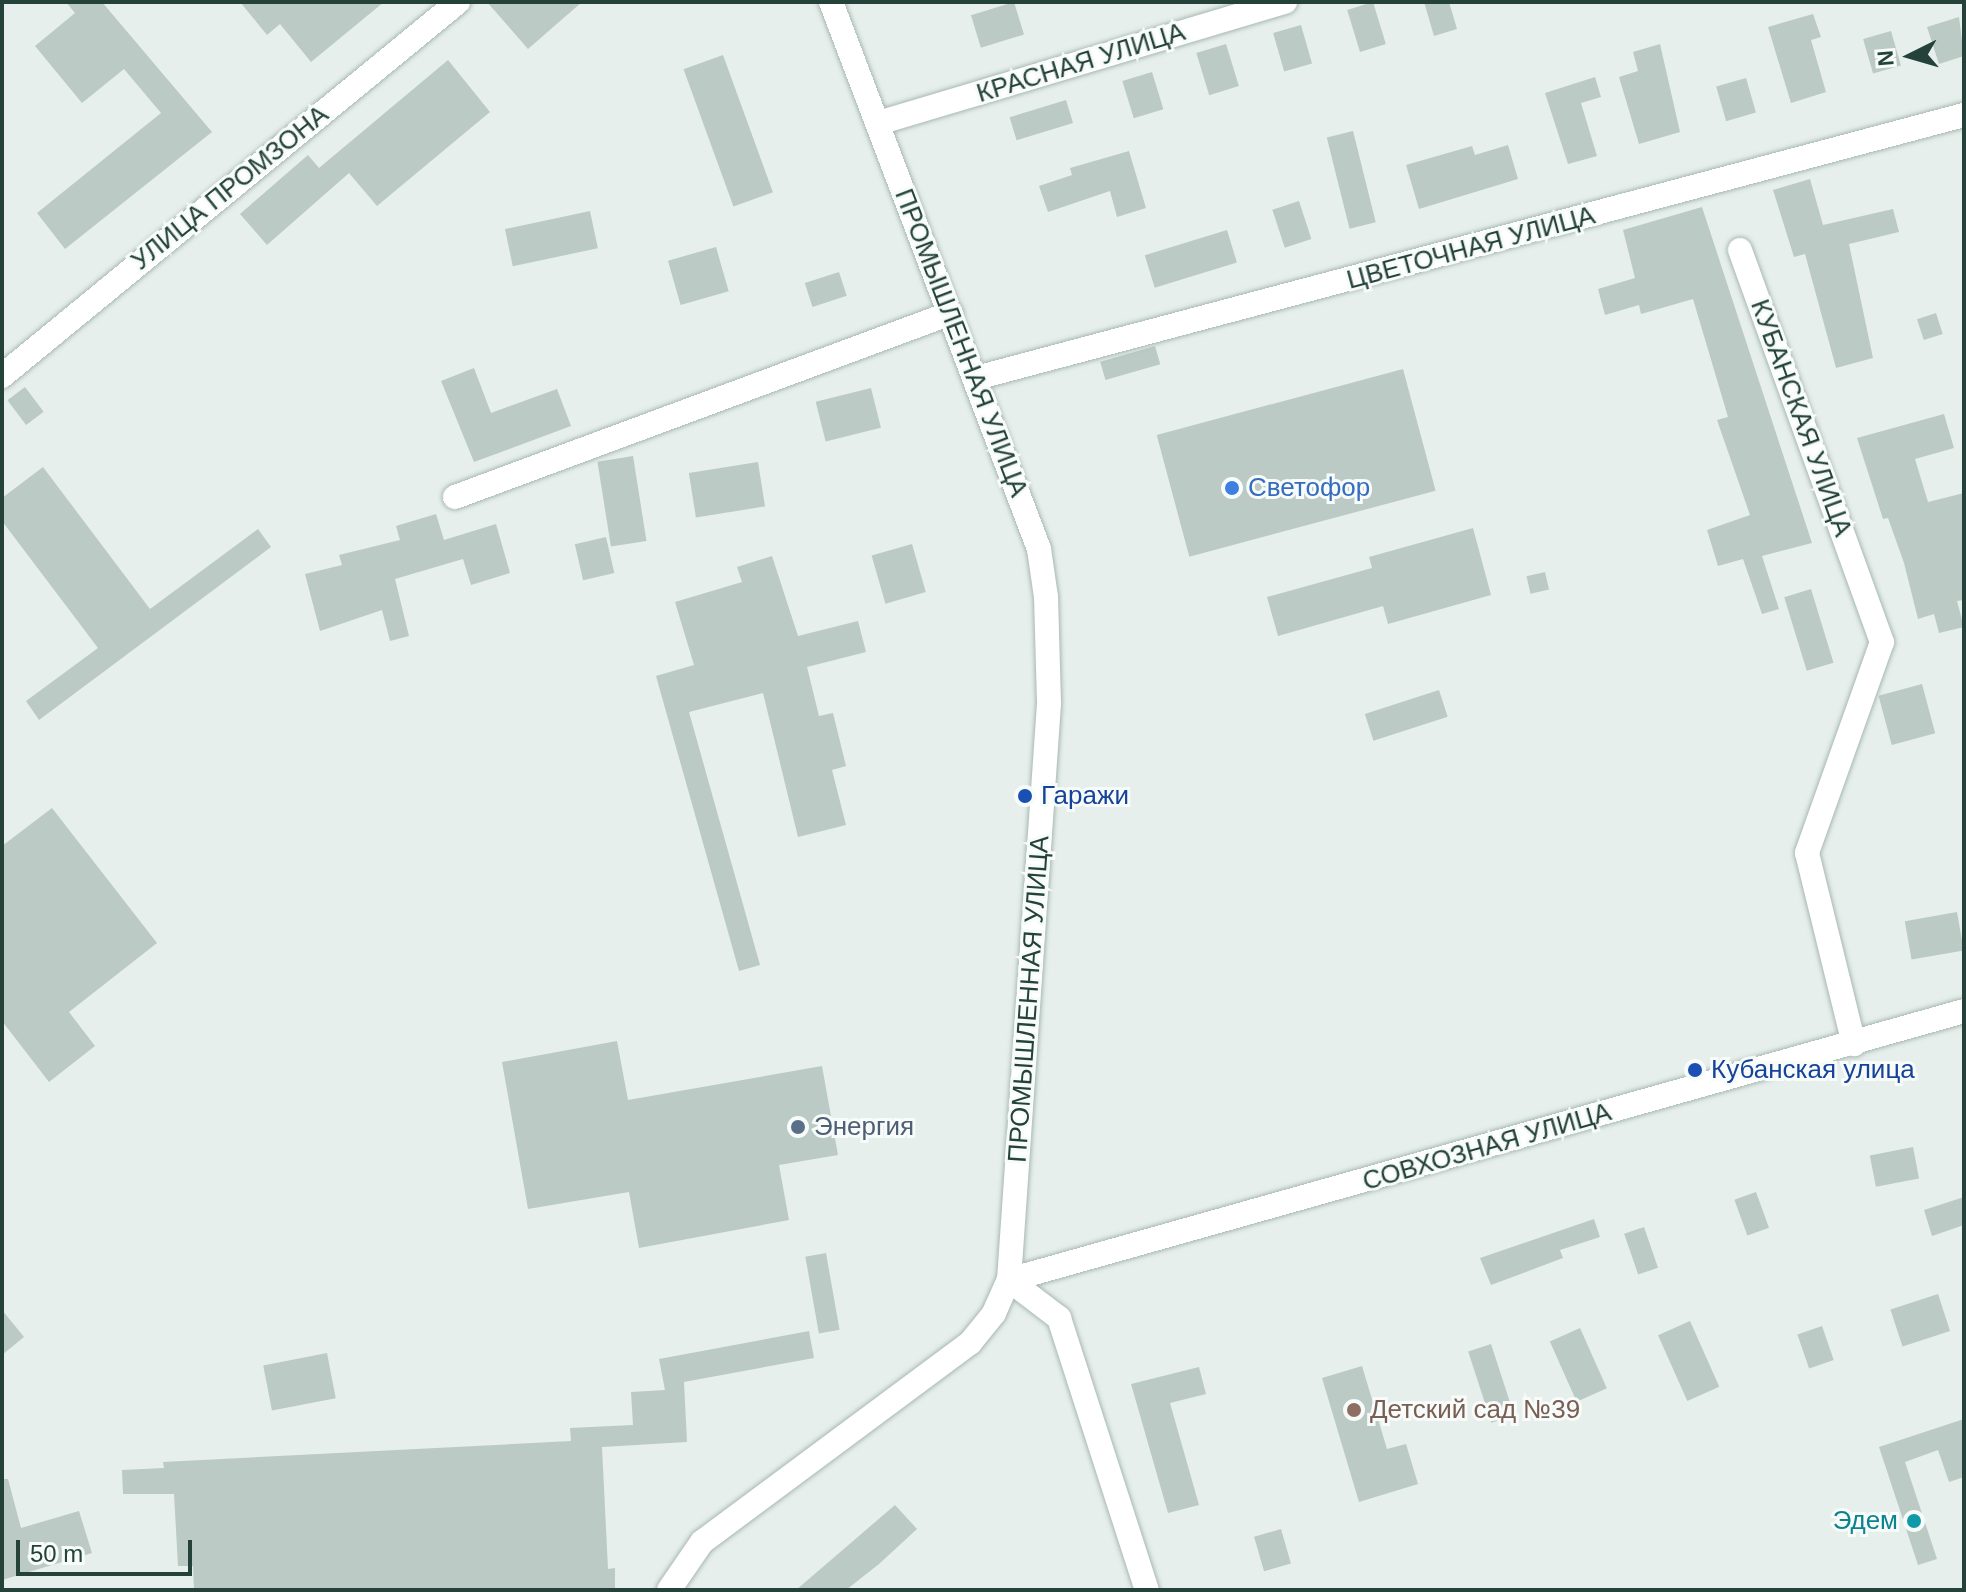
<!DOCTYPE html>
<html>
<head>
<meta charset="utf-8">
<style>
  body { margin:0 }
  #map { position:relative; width:1966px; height:1592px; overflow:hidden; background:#e6efeb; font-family:Helvetica,sans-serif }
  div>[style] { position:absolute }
  .building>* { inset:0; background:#bbcac4; transform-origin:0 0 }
  .roads { filter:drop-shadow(0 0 2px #a8b8b2) drop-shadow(0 0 2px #a8b8b2) }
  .street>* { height:24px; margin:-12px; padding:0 12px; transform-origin:12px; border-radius:12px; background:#fff }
  .secondary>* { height:24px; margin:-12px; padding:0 12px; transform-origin:12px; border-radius:12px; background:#fff }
  .dots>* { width:22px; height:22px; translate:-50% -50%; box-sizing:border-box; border:4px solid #f7fbf9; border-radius:50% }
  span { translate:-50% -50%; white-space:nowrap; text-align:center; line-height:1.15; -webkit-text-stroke:6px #f7fbf9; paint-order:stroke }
  .street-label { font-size:26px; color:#24423a }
  .shop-label { font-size:26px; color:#366cbe }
  .left { translate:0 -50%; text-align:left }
  .transit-label { font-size:26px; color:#164399 }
  .service-label { font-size:26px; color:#4e5e75 }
  .education-label { font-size:26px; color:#785e54 }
  .culture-label { font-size:26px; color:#0d838f }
  .right { translate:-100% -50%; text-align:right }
  .frame { position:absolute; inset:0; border:4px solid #24423a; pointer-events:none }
  .north { position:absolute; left:1870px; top:16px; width:80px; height:80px; -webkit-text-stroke:6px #f7fbf9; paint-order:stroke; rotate:265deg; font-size:22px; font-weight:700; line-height:32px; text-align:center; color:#24423a }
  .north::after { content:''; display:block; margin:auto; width:28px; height:36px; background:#24423a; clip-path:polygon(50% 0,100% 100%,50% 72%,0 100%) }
  .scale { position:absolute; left:16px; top:1540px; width:176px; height:36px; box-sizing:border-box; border:4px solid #24423a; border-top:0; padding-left:10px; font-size:24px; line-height:28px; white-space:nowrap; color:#24423a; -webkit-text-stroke:6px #f7fbf9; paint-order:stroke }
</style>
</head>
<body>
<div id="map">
  <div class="building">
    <div style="clip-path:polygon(66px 2px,102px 2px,212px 132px,65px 249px,37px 213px,161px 113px,124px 69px,82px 103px,35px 46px,75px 13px)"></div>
    <div style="clip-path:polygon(240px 2px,384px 2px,311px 62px,280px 24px,267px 35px)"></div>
    <div style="clip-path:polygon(487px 2px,582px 2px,528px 49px)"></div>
    <div style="left:1014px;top:2px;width:34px;height:45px;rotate:73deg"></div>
    <div style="left:1373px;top:2px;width:44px;height:27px;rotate:73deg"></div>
    <div style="clip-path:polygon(1424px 2px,1449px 2px,1457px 29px,1434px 36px)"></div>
    <div style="clip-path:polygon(1813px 14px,1821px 37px,1811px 40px,1826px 92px,1791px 103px,1768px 27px)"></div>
    <div style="clip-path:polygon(1959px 17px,1964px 56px,1939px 64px,1927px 27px)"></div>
    <div style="left:1301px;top:25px;width:40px;height:29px;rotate:74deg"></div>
    <div style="left:1891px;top:31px;width:36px;height:29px;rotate:74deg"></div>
    <div style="left:1226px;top:44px;width:44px;height:31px;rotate:73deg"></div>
    <div style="clip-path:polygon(1660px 44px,1680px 132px,1639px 144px,1619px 77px,1638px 71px,1633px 52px)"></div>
    <div style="left:723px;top:55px;width:146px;height:42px;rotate:70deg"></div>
    <div style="clip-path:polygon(448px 60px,490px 112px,377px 206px,349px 173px,267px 245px,240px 214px,308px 155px,319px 168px)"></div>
    <div style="left:1152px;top:72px;width:39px;height:31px;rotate:73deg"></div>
    <div style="clip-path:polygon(1595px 77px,1601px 97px,1581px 103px,1597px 156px,1568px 164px,1545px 93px)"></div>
    <div style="left:1746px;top:78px;width:36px;height:31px;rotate:74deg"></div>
    <div style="left:1066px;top:100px;width:24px;height:59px;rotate:73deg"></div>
    <div style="left:1353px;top:131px;width:94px;height:27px;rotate:76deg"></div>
    <div style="clip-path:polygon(1508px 145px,1518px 179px,1419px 209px,1406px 165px,1472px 146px,1475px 155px)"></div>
    <div style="clip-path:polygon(1129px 151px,1146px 208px,1117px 217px,1110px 191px,1048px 212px,1039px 186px,1072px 175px,1070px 168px)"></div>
    <div style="clip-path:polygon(1810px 179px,1823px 225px,1893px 209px,1899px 232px,1849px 244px,1873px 358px,1836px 368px,1805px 254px,1794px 257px,1773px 190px)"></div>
    <div style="left:1299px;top:201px;width:40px;height:28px;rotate:72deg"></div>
    <div style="clip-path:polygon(1702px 207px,1812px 543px,1762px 556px,1779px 609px,1762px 614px,1743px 559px,1718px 566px,1707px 530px,1750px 515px,1717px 420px,1728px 417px,1693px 299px,1641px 314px,1639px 305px,1605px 315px,1598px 289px,1635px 278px,1623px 230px)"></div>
    <div style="left:590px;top:211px;width:38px;height:87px;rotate:78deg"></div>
    <div style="left:1227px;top:230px;width:34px;height:86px;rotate:73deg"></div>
    <div style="left:716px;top:247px;width:46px;height:50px;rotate:74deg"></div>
    <div style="left:839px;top:272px;width:25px;height:36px;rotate:72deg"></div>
    <div style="left:1936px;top:313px;width:22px;height:20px;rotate:72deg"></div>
    <div style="left:1155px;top:346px;width:19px;height:57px;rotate:74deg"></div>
    <div style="clip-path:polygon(474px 368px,491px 413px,557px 389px,571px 426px,474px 462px,441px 381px)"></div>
    <div style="left:1403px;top:369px;width:126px;height:255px;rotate:75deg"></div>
    <div style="left:25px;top:387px;width:31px;height:22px;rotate:53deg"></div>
    <div style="left:871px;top:388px;width:41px;height:57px;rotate:76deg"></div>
    <div style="clip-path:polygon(1944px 414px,1954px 448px,1915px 459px,1928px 502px,1964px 493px,1964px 600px,1957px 601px,1964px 627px,1939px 633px,1934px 614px,1918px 619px,1904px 563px,1888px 518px,1883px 519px,1857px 438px)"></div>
    <div style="left:633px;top:456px;width:86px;height:36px;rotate:81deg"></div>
    <div style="left:758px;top:462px;width:45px;height:70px;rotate:81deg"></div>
    <div style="clip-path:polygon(43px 467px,150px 609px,258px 529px,271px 547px,39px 720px,26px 701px,98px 648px,2px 521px,2px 498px)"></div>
    <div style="clip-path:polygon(436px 514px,444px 540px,496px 524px,510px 573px,471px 585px,463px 559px,395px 579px,409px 636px,390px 641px,382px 610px,320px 631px,305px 574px,342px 565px,339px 555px,400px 540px,396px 526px)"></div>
    <div style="clip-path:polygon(1473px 528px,1491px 595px,1388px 624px,1383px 606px,1278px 636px,1267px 597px,1372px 568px,1369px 557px)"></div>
    <div style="left:606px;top:537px;width:37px;height:32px;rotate:77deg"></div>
    <div style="left:912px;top:544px;width:50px;height:42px;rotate:74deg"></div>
    <div style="clip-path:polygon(772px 556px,798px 636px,858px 621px,866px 652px,807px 667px,819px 716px,833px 713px,846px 766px,832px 770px,846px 825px,798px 837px,763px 693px,689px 712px,760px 965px,739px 971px,656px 676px,694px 665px,675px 602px,742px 582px,737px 567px)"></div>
    <div style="left:1545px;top:572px;width:18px;height:19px;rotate:77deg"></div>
    <div style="left:1811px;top:589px;width:77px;height:28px;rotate:73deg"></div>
    <div style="left:1922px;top:684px;width:51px;height:45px;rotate:75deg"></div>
    <div style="left:1439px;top:690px;width:28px;height:78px;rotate:72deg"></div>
    <div style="clip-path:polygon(52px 808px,157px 943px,69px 1012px,95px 1046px,49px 1082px,2px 1021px,2px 846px)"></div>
    <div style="left:1957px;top:912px;width:39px;height:53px;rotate:80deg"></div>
    <div style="clip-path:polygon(617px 1041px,628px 1100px,822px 1066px,838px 1155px,779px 1165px,789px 1220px,639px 1248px,629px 1192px,528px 1209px,502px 1062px)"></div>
    <div style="left:1913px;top:1147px;width:32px;height:44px;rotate:79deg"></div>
    <div style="left:1756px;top:1192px;width:38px;height:23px;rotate:70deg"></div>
    <div style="clip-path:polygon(1964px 1197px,1964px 1225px,1932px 1236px,1924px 1210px)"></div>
    <div style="clip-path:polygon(1594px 1219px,1600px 1237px,1560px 1250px,1563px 1258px,1491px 1285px,1480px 1258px)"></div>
    <div style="left:1644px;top:1227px;width:43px;height:21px;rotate:71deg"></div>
    <div style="left:826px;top:1253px;width:78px;height:21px;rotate:80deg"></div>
    <div style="left:1938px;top:1294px;width:39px;height:50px;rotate:72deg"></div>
    <div style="clip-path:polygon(2px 1310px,24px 1337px,2px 1355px)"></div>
    <div style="left:1690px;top:1321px;width:72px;height:35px;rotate:66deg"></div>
    <div style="left:1822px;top:1326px;width:36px;height:26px;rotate:71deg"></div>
    <div style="left:1580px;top:1328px;width:66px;height:33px;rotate:66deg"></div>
    <div style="clip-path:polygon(809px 1331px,814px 1358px,684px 1382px,687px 1442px,602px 1447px,608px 1569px,615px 1568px,615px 1590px,194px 1590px,193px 1566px,178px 1566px,174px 1494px,123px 1494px,122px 1470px,164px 1468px,163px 1462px,571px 1441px,570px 1428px,633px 1425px,631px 1392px,665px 1390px,659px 1359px)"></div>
    <div style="left:1491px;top:1344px;width:75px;height:24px;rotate:72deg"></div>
    <div style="left:327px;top:1353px;width:46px;height:65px;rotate:79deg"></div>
    <div style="clip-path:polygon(1362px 1366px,1387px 1449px,1406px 1444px,1418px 1484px,1359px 1502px,1322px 1378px)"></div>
    <div style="clip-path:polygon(1199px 1367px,1206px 1394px,1170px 1403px,1199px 1505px,1168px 1513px,1131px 1384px)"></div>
    <div style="clip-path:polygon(1964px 1419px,1964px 1477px,1949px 1482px,1938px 1450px,1905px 1462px,1937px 1559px,1918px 1565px,1879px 1447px)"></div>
    <div style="clip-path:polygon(2px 1479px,8px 1479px,21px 1528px,79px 1511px,92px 1553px,2px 1580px)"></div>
    <div style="clip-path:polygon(895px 1505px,917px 1529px,879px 1564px,846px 1590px,796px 1590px)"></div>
    <div style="left:1281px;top:1529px;width:36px;height:28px;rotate:74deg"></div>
  </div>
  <div class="roads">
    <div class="street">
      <div style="left:878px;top:123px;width:425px;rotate:-16.6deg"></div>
      <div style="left:1740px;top:250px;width:417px;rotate:70.1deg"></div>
      <div style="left:1882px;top:642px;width:224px;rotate:109.6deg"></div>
      <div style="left:1807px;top:853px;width:197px;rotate:76.2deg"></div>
      <div style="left:976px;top:378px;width:1022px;rotate:-14.91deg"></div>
      <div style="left:455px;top:497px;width:529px;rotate:-20.35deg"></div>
      <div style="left:1009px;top:1280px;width:992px;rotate:-15.73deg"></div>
      <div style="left:1009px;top:1280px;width:63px;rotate:37.2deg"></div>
      <div style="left:1059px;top:1318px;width:286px;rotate:72.1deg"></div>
    </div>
    <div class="secondary">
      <div style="left:2px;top:376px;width:590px;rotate:-39.36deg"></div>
      <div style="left:669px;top:1590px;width:58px;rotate:-55.5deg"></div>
      <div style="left:702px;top:1542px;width:334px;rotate:-36.6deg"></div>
      <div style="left:970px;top:1343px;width:38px;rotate:-51deg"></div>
      <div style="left:994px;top:1313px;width:36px;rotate:-66deg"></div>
      <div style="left:1009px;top:1280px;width:578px;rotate:-86.03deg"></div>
      <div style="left:1049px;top:703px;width:106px;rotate:-91.6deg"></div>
      <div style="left:1046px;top:597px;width:49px;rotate:-98.3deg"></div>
      <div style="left:1039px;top:549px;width:585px;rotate:-110.82deg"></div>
    </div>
  </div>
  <div class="dots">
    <div style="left:1232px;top:488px;background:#3f7fe0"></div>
    <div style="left:1025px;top:796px;background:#1a4fb4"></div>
    <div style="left:1695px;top:1070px;background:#1a4fb4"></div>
    <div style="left:798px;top:1127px;background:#5c6f8a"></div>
    <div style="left:1354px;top:1410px;background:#8d6e63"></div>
    <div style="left:1914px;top:1521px;background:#0f9aa8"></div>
  </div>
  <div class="street-label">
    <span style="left:1081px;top:63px;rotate:-17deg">КРАСНАЯ УЛИЦА</span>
    <span style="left:230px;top:188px;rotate:-39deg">УЛИЦА ПРОМЗОНА</span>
    <span style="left:1471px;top:248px;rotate:-15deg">ЦВЕТОЧНАЯ УЛИЦА</span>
    <span style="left:961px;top:343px;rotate:69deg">ПРОМЫШЛЕННАЯ УЛИЦА</span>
    <span style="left:1801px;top:418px;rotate:70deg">КУБАНСКАЯ УЛИЦА</span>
    <span style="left:1029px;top:999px;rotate:-86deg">ПРОМЫШЛЕННАЯ УЛИЦА</span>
    <span style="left:1487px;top:1147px;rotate:-16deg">СОВХОЗНАЯ УЛИЦА</span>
  </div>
  <div class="shop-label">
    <span class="left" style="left:1248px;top:488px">Светофор</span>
  </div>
  <div class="transit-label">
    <span class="left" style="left:1041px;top:796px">Гаражи</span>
    <span class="left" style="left:1711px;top:1070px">Кубанская улица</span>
  </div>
  <div class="service-label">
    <span class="left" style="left:814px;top:1127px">Энергия</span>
  </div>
  <div class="education-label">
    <span class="left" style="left:1370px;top:1410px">Детский сад №39</span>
  </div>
  <div class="culture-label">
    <span class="right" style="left:1898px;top:1521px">Эдем</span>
  </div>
  <div class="frame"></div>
  <div class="north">N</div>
  <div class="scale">50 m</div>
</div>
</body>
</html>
